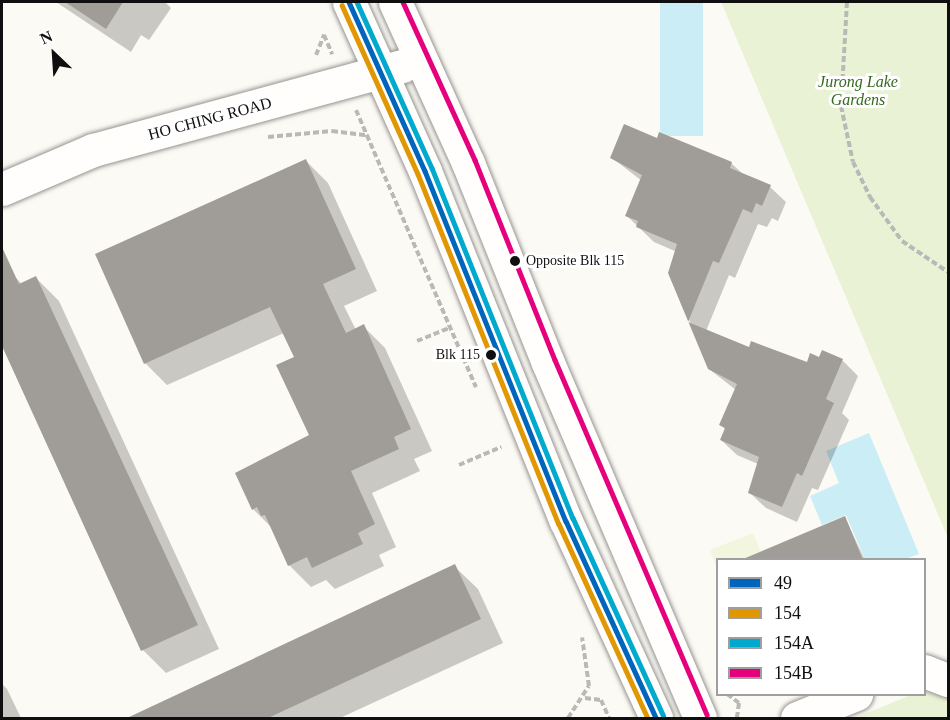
<!DOCTYPE html>
<html>
<head>
<meta charset="utf-8">
<style>
  body { margin:0 }
  #map { position:relative; width:950px; height:720px; overflow:hidden; background:#fcfaf4; font-family:Georgia,serif }
  div>[style] { position:absolute }
  .green>* { inset:0; background:#e9f2d4 }
  .pitch>* { inset:0; background:#f2f6de }
  .water>* { inset:0; background:#caedf6; transform-origin:0 0 }
  .shadow>* { inset:0; background:#0003 }
  .building>* { inset:0; background:#a09d99 }
  .path>* { height:4px; margin-top:-2px; transform-origin:0; background:repeating-linear-gradient(90deg,#b9b9b8 0 6px,transparent 0 9px) }
  .roads { filter:drop-shadow(0 0 2px #969592) drop-shadow(0 0 2px #969592) }
  .minor>* { height:33px; margin:-16.5px; padding:0 16.5px; transform-origin:16.5px; border-radius:16.5px; background:#fffefd }
  .bus-1>* { height:4.5px; margin:-2.25px; padding:0 2.25px; transform-origin:2.25px; border-radius:2.25px; background:#0065bd }
  .bus-2>* { height:4.5px; margin:-2.25px; padding:0 2.25px; transform-origin:2.25px; border-radius:2.25px; background:#e09702 }
  .bus-3>* { height:4.5px; margin:-2.25px; padding:0 2.25px; transform-origin:2.25px; border-radius:2.25px; background:#00a9ce }
  .bus-4>* { height:4.5px; margin:-2.25px; padding:0 2.25px; transform-origin:2.25px; border-radius:2.25px; background:#e5007d }
  .dots>* { width:16px; height:16px; translate:-50% -50%; box-sizing:border-box; border:3px solid #fff; border-radius:50% }
  span { translate:-50% -50%; white-space:nowrap; text-align:center; line-height:1.15; -webkit-text-stroke:6px #fff; paint-order:stroke }
  .bus-label { font-size:14px; color:#0f0f0f }
  .left { translate:0 -50%; text-align:left }
  .right { translate:-100% -50%; text-align:right }
  .park-label { font-size:16px; color:#36691e; font-style:italic }
  .street-label { font-size:16px; color:#0f0f0f }
  .frame { position:absolute; inset:0; border:3px solid #0f0f0f; pointer-events:none }
  .legend { position:absolute; left:716px; top:558px; width:210px; height:138px; box-sizing:border-box; background:#fff; border:2px solid #9f9f9f; margin:0; padding:8px 10px; list-style:none; font-size:18px; color:#0f0f0f }
  .legend li { display:flex; align-items:center; gap:12px; height:30px }
  .legend b { width:30px; border:2px solid #9f9f9f }
  .north { position:absolute; left:24px; top:24px; width:60px; height:60px; -webkit-text-stroke:4px #fff; paint-order:stroke; rotate:335deg; font-size:16px; font-weight:700; line-height:24px; text-align:center; color:#0f0f0f }
  .north::after { content:''; display:block; margin:auto; width:21px; height:27px; background:#0f0f0f; clip-path:polygon(50% 0,100% 100%,50% 72%,0 100%) }
</style>
</head>
<body>
<div id="map">
  <div class="green">
    <div style="clip-path:polygon(721px 2px,948px 2px,948px 538px)"></div>
    <div style="clip-path:polygon(948px 679px,948px 718px,855px 718px,911px 695px,924px 694px,925px 689px)"></div>
  </div>
  <div class="pitch">
    <div style="clip-path:polygon(753px 533px,764px 559px,718px 560px,717px 569px,710px 550px)"></div>
  </div>
  <div class="water">
    <div style="left:660px;top:2px;width:43px;height:134px"></div>
    <div style="clip-path:polygon(869px 433px,919px 554px,905px 559px,865px 559px,846px 515px,822px 525px,810px 496px,839px 483px,826px 451px)"></div>
  </div>
  <div class="shadow">
    <div style="clip-path:polygon(56px 2px,165px 2px,171px 8px,149px 40px,141px 35px,131px 52px)"></div>
    <div style="clip-path:polygon(658px 140px,731px 163px,744px 175px,770px 187px,786px 202px,778px 221px,772px 218px,767px 227px,758px 224px,735px 278px,729px 275px,706px 331px,750px 349px,807px 364px,820px 359px,842px 360px,858px 376px,842px 413px,849px 420px,818px 490px,812px 488px,797px 522px,766px 508px,750px 493px,758px 464px,737px 455px,721px 440px,726px 430px,721px 425px,736px 390px,709px 369px,670px 273px,677px 252px,654px 242px,627px 216px,642px 181px,611px 157px)"></div>
    <div style="clip-path:polygon(306px 161px,328px 183px,377px 291px,344px 306px,356px 330px,363px 326px,385px 348px,432px 451px,414px 459px,420px 471px,372px 493px,396px 547px,379px 555px,384px 566px,335px 589px,326px 580px,311px 587px,289px 565px,273px 529px,253px 509px,311px 436px,296px 358px,284px 333px,167px 385px,145px 363px)"></div>
    <div style="clip-path:polygon(14px 276px,22px 284px,36px 278px,59px 301px,219px 649px,166px 673px,143px 650px,2px 342px,2px 282px)"></div>
    <div style="clip-path:polygon(845px 518px,865px 560px,783px 560px)"></div>
    <div style="clip-path:polygon(454px 566px,478px 589px,503px 643px,340px 718px,130px 718px)"></div>
    <div style="clip-path:polygon(2px 684px,7px 689px,21px 718px,2px 718px)"></div>
  </div>
  <div class="building">
    <div style="clip-path:polygon(65px 2px,123px 2px,106px 29px)"></div>
    <div style="clip-path:polygon(624px 124px,657px 138px,659px 132px,732px 162px,730px 168px,771px 185px,762px 206px,756px 203px,752px 213px,743px 209px,719px 263px,713px 261px,688px 322px,749px 347px,751px 341px,807px 362px,810px 353px,819px 357px,822px 350px,843px 359px,826px 399px,834px 403px,802px 476px,797px 473px,782px 507px,748px 493px,759px 457px,720px 440px,725px 428px,719px 425px,737px 384px,708px 369px,668px 273px,677px 244px,636px 227px,638px 221px,625px 216px,642px 175px,610px 158px)"></div>
    <div style="clip-path:polygon(306px 159px,356px 269px,323px 284px,346px 333px,364px 324px,411px 429px,394px 437px,399px 449px,351px 471px,375px 524px,358px 533px,363px 544px,312px 568px,307px 557px,288px 566px,265px 515px,261px 516px,257px 507px,252px 510px,235px 473px,309px 435px,276px 365px,294px 357px,270px 307px,144px 364px,95px 254px)"></div>
    <div style="clip-path:polygon(2px 247px,19px 284px,36px 276px,198px 625px,141px 651px,2px 346px)"></div>
    <div style="clip-path:polygon(845px 516px,863px 560px,743px 560px,743px 559px)"></div>
    <div style="clip-path:polygon(455px 564px,481px 619px,268px 718px,127px 718px)"></div>
  </div>
  <div class="path">
    <div style="left:847px;top:2px;width:104px;rotate:93.3deg"></div>
    <div style="left:841px;top:106px;width:57px;rotate:77.9deg"></div>
    <div style="left:853px;top:162px;width:39px;rotate:64deg"></div>
    <div style="left:870px;top:197px;width:54px;rotate:54deg"></div>
    <div style="left:902px;top:241px;width:55px;rotate:34deg"></div>
    <div style="left:324px;top:35px;width:21px;rotate:67deg"></div>
    <div style="left:316px;top:55px;width:22px;rotate:-68deg"></div>
    <div style="left:356px;top:110px;width:302px;rotate:66.6deg"></div>
    <div style="left:268px;top:137px;width:64px;rotate:-5.4deg"></div>
    <div style="left:332px;top:131px;width:34px;rotate:7deg"></div>
    <div style="left:417px;top:341px;width:37px;rotate:-22deg"></div>
    <div style="left:459px;top:465px;width:46px;rotate:-23.2deg"></div>
    <div style="left:727px;top:694px;width:15px;rotate:37deg"></div>
    <div style="left:739px;top:703px;width:15px;rotate:98deg"></div>
    <div style="left:585px;top:698px;width:16px;rotate:7deg"></div>
    <div style="left:601px;top:700px;width:20px;rotate:66deg"></div>
    <div style="left:568px;top:718px;width:38px;rotate:-57deg"></div>
    <div style="left:589px;top:686px;width:49px;rotate:-98.1deg"></div>
  </div>
  <div class="roads">
    <div class="minor">
      <div style="left:349px;top:2px;width:185px;rotate:65.8deg"></div>
      <div style="left:425px;top:171px;width:377px;rotate:68.1deg"></div>
      <div style="left:566px;top:521px;width:217px;rotate:65.4deg"></div>
      <div style="left:395px;top:2px;width:177px;rotate:65.6deg"></div>
      <div style="left:468px;top:163px;width:215px;rotate:68.2deg"></div>
      <div style="left:548px;top:363px;width:386px;rotate:66.8deg"></div>
      <div style="left:2px;top:189px;width:99px;rotate:-23.2deg"></div>
      <div style="left:93px;top:150px;width:321px;rotate:-15.2deg"></div>
      <div style="left:924px;top:671px;width:26px;rotate:21deg"></div>
      <div style="left:797px;top:718px;width:64px;rotate:-22.1deg"></div>
    </div>
  </div>
  <div class="bus-1">
    <div style="left:349px;top:2px;width:185px;rotate:65.8deg"></div>
    <div style="left:425px;top:171px;width:377px;rotate:68.1deg"></div>
    <div style="left:566px;top:521px;width:217px;rotate:65.4deg"></div>
  </div>
  <div class="bus-2">
    <div style="left:342px;top:5px;width:185px;rotate:65.8deg"></div>
    <div style="left:418px;top:174px;width:377px;rotate:68.1deg"></div>
    <div style="left:559px;top:524px;width:213px;rotate:65.4deg"></div>
  </div>
  <div class="bus-3">
    <div style="left:357px;top:2px;width:182px;rotate:65.7deg"></div>
    <div style="left:432px;top:168px;width:377px;rotate:68.1deg"></div>
    <div style="left:573px;top:518px;width:217px;rotate:65.4deg"></div>
  </div>
  <div class="bus-4">
    <div style="left:403px;top:2px;width:174px;rotate:65.5deg"></div>
    <div style="left:475px;top:160px;width:215px;rotate:68.2deg"></div>
    <div style="left:555px;top:360px;width:386px;rotate:66.8deg"></div>
  </div>
  <div class="dots">
    <div style="left:515px;top:261px;background:#0f0f0f"></div>
    <div style="left:491px;top:355px;background:#0f0f0f"></div>
  </div>
  <div class="bus-label">
    <span class="left" style="left:526px;top:261px">Opposite Blk 115</span>
    <span class="right" style="left:480px;top:355px">Blk 115</span>
  </div>
  <div class="park-label">
    <span style="left:858px;top:91px">Jurong Lake<br>Gardens</span>
  </div>
  <div class="street-label">
    <span style="left:210px;top:119px;rotate:-15deg">HO CHING ROAD</span>
  </div>
  <div class="frame"></div>
  <ul class="legend">
  <li><b style="height:8px;background:#0065bd"></b>49</li>
  <li><b style="height:8px;background:#e09702"></b>154</li>
  <li><b style="height:8px;background:#00a9ce"></b>154A</li>
  <li><b style="height:8px;background:#e5007d"></b>154B</li>
  </ul>
  <div class="north">N</div>
</div>
</body>
</html>
